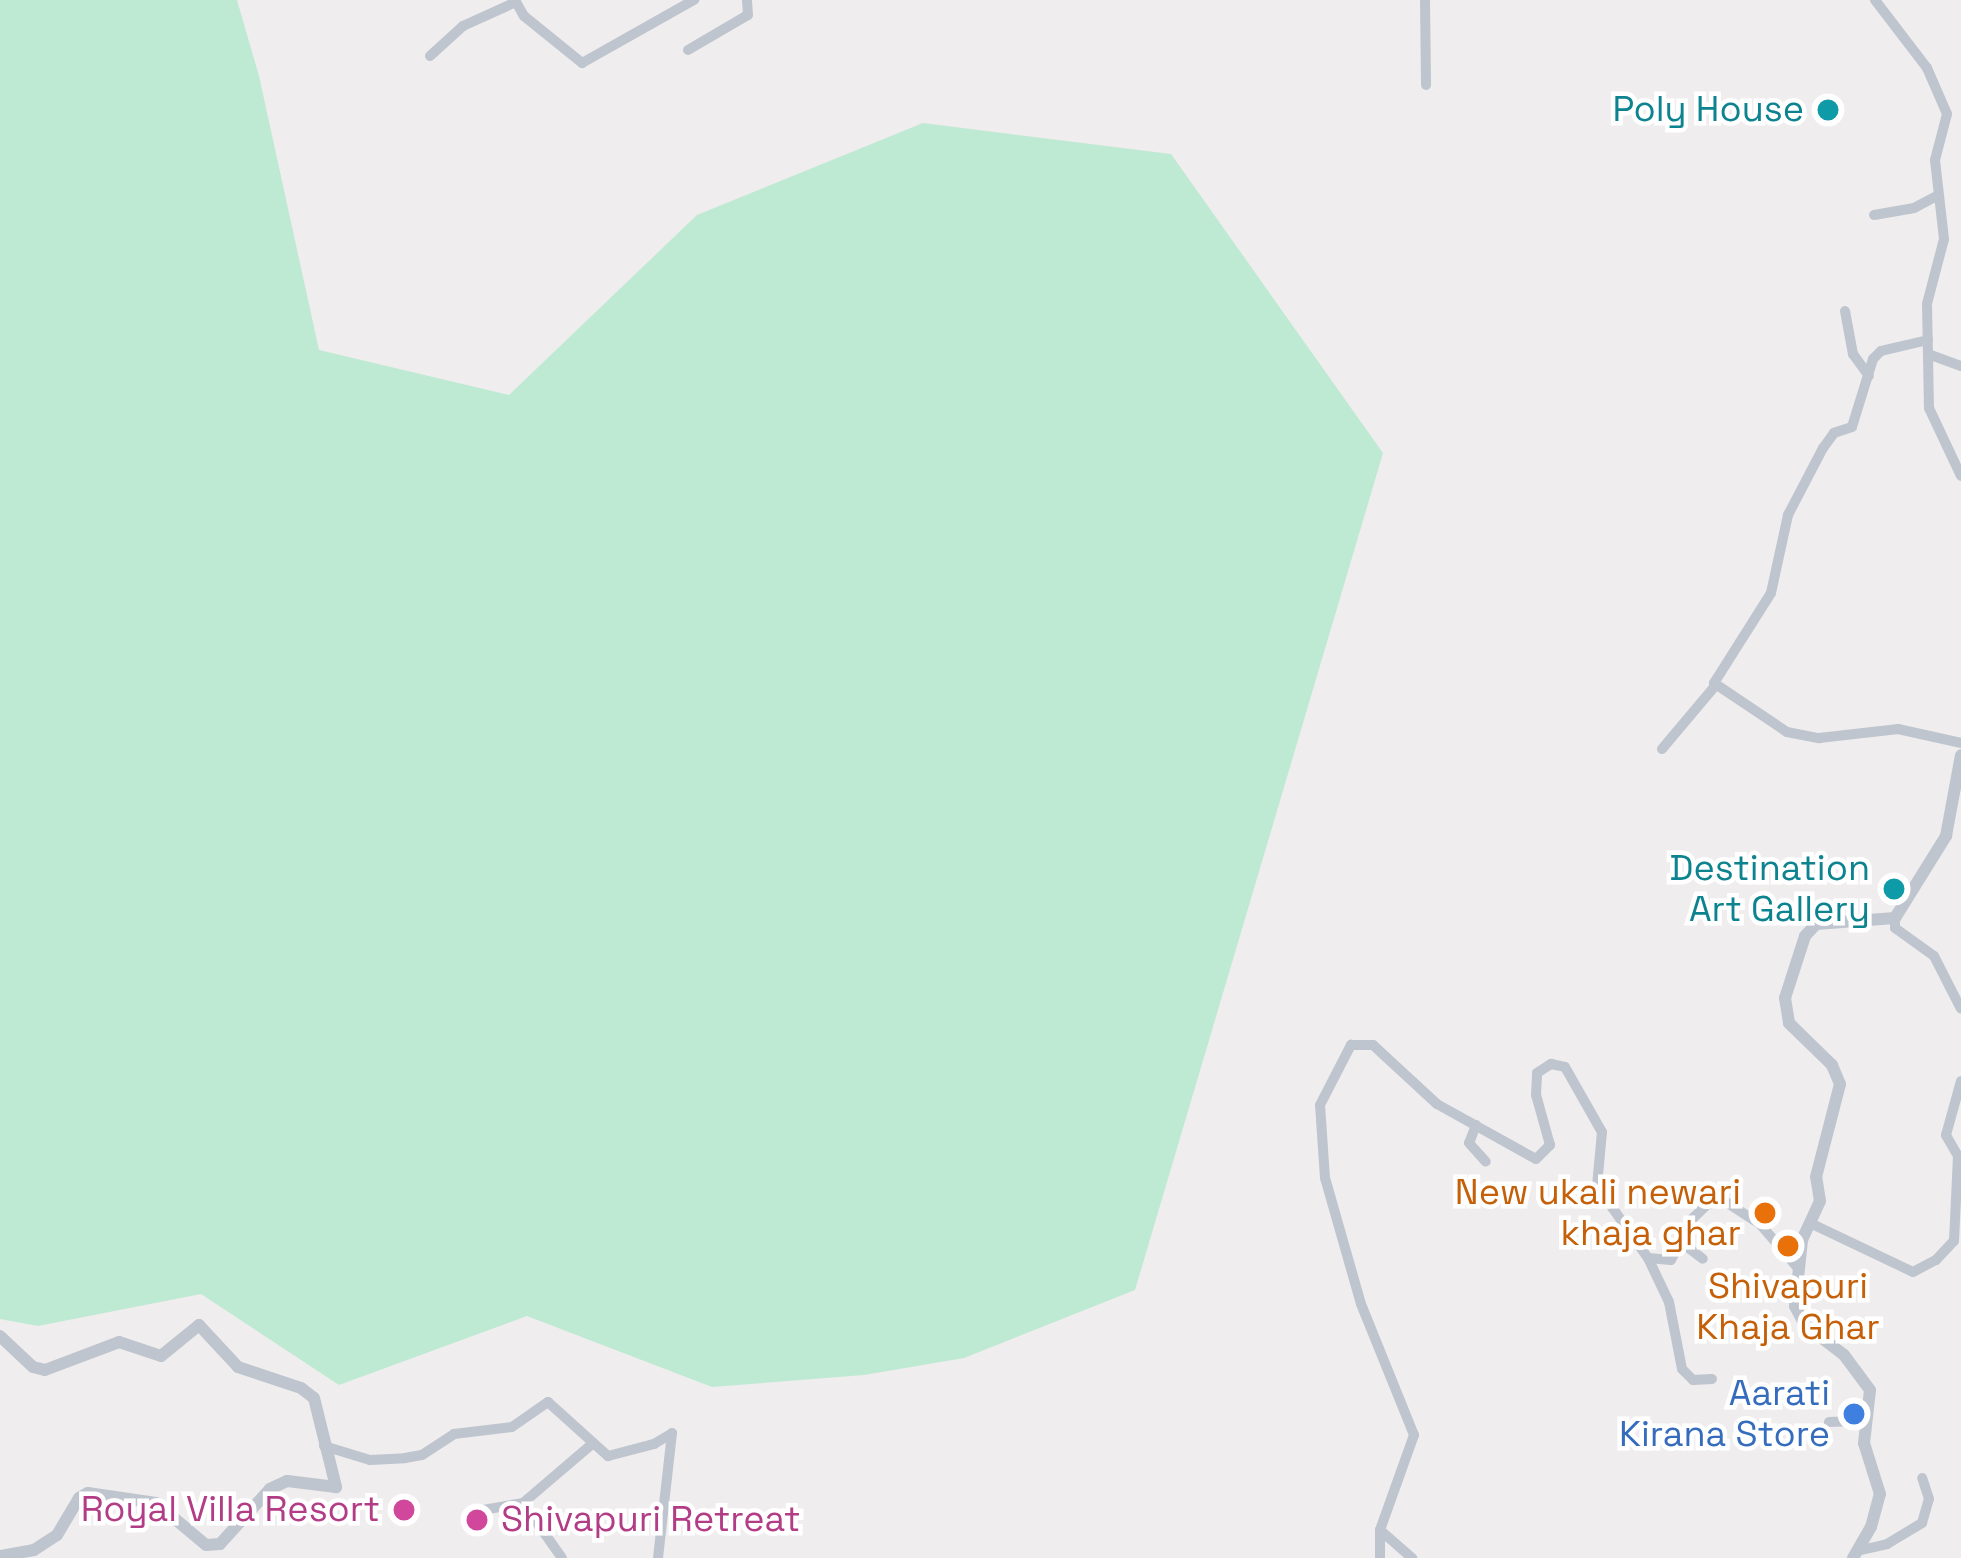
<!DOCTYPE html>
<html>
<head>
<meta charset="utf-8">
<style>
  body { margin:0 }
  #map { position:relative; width:1961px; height:1558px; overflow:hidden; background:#efeded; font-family:"Space Grotesk",sans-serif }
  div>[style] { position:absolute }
  .green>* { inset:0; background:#beead4 }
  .minor>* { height:10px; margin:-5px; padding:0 5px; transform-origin:5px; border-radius:5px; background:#bfc5ce }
  .tertiary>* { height:12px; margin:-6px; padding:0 6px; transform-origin:6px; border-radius:6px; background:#bfc5ce }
  .dots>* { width:33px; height:33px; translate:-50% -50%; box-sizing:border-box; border:6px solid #fff; border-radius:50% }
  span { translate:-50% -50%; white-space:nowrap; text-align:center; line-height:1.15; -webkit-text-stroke:9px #fff; paint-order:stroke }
  .culture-label { font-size:36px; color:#0d838f }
  .right { translate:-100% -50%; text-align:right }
  .food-label { font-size:36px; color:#c56008 }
  .shop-label { font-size:36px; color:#366cbe }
  .hotel-label { font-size:36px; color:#b23c85 }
  .left { translate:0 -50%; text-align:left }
</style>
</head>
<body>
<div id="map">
  <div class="green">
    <div style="clip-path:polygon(0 0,237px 0,259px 76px,319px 350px,509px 395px,697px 215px,923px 123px,1171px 154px,1383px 453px,1135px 1290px,964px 1358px,864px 1375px,712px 1387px,527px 1316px,339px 1385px,201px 1294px,38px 1326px,0 1319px)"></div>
  </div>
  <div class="minor">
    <div style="left:515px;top:0;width:18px;rotate:61deg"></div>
    <div style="left:524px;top:16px;width:75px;rotate:39deg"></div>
    <div style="left:582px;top:63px;width:129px;rotate:-29.4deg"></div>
    <div style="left:1425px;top:0;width:85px;rotate:89.3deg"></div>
    <div style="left:1875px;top:0;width:86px;rotate:52.6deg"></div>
    <div style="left:1927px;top:68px;width:50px;rotate:66.5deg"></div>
    <div style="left:1947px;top:114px;width:48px;rotate:104.6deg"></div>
    <div style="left:1935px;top:160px;width:80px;rotate:83.5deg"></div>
    <div style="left:1944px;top:239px;width:67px;rotate:104.7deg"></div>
    <div style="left:1927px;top:304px;width:104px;rotate:88.9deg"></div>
    <div style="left:1929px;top:408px;width:75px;rotate:64.8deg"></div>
    <div style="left:688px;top:50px;width:69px;rotate:-30.3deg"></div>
    <div style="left:748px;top:15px;width:15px;rotate:-94deg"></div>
    <div style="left:430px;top:56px;width:45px;rotate:-42.3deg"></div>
    <div style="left:463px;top:26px;width:58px;rotate:-24.4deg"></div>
    <div style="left:1874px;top:215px;width:41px;rotate:-9.9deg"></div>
    <div style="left:1914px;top:208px;width:27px;rotate:-28deg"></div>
    <div style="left:1845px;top:311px;width:44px;rotate:79.5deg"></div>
    <div style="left:1853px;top:354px;width:27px;rotate:54deg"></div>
    <div style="left:1928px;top:340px;width:48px;rotate:166.8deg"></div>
    <div style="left:1881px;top:351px;width:11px;rotate:135deg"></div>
    <div style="left:1873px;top:359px;width:71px;rotate:107.2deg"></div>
    <div style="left:1852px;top:427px;width:19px;rotate:162deg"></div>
    <div style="left:1834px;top:433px;width:19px;rotate:126deg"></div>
    <div style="left:1823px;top:448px;width:76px;rotate:117.6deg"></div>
    <div style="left:1788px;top:515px;width:80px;rotate:102.3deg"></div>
    <div style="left:1771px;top:593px;width:107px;rotate:122.3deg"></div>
    <div style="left:1714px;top:683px;width:88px;rotate:33.9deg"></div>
    <div style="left:1787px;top:732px;width:33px;rotate:11deg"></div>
    <div style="left:1819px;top:738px;width:80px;rotate:-6.5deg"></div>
    <div style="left:1898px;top:729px;width:65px;rotate:12.5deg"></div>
    <div style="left:1928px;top:354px;width:35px;rotate:20deg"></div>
    <div style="left:1662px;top:749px;width:82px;rotate:-49.9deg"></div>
    <div style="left:1895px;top:918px;width:10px;rotate:90deg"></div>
    <div style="left:1895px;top:928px;width:48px;rotate:35.7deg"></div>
    <div style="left:1934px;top:956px;width:59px;rotate:63deg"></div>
    <div style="left:1476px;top:1125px;width:19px;rotate:111deg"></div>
    <div style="left:1469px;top:1143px;width:25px;rotate:48deg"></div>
    <div style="left:1810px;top:1223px;width:114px;rotate:25.4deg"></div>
    <div style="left:1913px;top:1272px;width:26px;rotate:-28deg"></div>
    <div style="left:1936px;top:1260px;width:26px;rotate:-47deg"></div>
    <div style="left:1954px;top:1241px;width:85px;rotate:-87.3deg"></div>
    <div style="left:1958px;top:1156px;width:24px;rotate:-120deg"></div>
    <div style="left:1946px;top:1135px;width:56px;rotate:-74.5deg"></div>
    <div style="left:1682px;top:1243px;width:26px;rotate:37deg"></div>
    <div style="left:1648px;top:1258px;width:49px;rotate:64.5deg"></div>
    <div style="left:1669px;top:1302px;width:68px;rotate:79deg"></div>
    <div style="left:1682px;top:1369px;width:16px;rotate:45deg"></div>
    <div style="left:1693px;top:1380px;width:19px;rotate:-3deg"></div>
    <div style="left:1829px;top:1422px;width:36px;rotate:-2deg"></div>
    <div style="left:324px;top:1446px;width:48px;rotate:16.9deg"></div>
    <div style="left:370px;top:1460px;width:35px;rotate:-3deg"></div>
    <div style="left:405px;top:1458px;width:17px;rotate:-10deg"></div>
    <div style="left:422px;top:1455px;width:38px;rotate:-33deg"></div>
    <div style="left:454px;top:1434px;width:58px;rotate:-6.9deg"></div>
    <div style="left:512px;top:1427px;width:44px;rotate:-34.8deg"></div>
    <div style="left:548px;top:1402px;width:81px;rotate:42deg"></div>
    <div style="left:608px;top:1456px;width:48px;rotate:-14.6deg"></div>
    <div style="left:654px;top:1444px;width:21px;rotate:-31deg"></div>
    <div style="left:672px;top:1433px;width:126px;rotate:96.4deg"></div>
    <div style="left:523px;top:1503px;width:67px;rotate:54.7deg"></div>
    <div style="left:477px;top:1511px;width:47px;rotate:-9.9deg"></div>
    <div style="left:523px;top:1503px;width:91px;rotate:-40.5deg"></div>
    <div style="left:1380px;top:1530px;width:43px;rotate:41.2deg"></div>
    <div style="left:1857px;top:1551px;width:31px;rotate:-13deg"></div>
    <div style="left:1887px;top:1544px;width:41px;rotate:-31deg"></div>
    <div style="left:1922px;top:1523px;width:25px;rotate:-74deg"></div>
    <div style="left:1929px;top:1499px;width:22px;rotate:-108deg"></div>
    <div style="left:1380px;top:1558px;width:28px;rotate:-90deg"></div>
    <div style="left:1380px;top:1530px;width:101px;rotate:-70.3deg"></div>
    <div style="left:1414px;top:1435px;width:141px;rotate:-112deg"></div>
    <div style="left:1361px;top:1304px;width:131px;rotate:-105.9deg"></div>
    <div style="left:1325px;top:1178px;width:73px;rotate:-93.9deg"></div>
    <div style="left:1320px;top:1105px;width:68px;rotate:-62.7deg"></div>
    <div style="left:1351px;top:1045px;width:22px"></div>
    <div style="left:1373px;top:1045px;width:87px;rotate:42.7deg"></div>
    <div style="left:1437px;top:1104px;width:113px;rotate:29.1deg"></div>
    <div style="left:1536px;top:1159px;width:20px;rotate:-45deg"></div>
    <div style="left:1550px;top:1145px;width:52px;rotate:-105.6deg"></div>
    <div style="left:1536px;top:1095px;width:22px;rotate:-87deg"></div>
    <div style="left:1537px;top:1073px;width:17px;rotate:-33deg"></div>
    <div style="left:1551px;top:1064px;width:14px;rotate:12deg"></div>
    <div style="left:1565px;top:1067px;width:75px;rotate:60.4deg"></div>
    <div style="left:1602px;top:1132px;width:54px;rotate:95.3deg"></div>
    <div style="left:1597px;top:1186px;width:88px;rotate:54.7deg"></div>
    <div style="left:1648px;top:1258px;width:23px;rotate:5deg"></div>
    <div style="left:1671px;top:1260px;width:47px;rotate:-62.4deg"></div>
    <div style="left:1693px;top:1218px;width:21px;rotate:-43deg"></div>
    <div style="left:1708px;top:1204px;width:16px;rotate:-15deg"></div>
    <div style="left:1723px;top:1200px;width:44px;rotate:33deg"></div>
    <div style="left:1760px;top:1224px;width:57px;rotate:49.3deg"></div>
  </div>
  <div class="tertiary">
    <div style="left:0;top:1336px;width:45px;rotate:43.2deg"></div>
    <div style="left:33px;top:1367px;width:12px;rotate:14deg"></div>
    <div style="left:45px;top:1370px;width:79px;rotate:-20.7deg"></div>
    <div style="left:119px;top:1342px;width:44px;rotate:18.4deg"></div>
    <div style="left:161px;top:1356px;width:49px;rotate:-39.2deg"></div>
    <div style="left:199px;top:1325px;width:57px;rotate:47.1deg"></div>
    <div style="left:238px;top:1367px;width:66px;rotate:18.4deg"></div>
    <div style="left:301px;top:1388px;width:16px;rotate:38deg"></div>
    <div style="left:314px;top:1398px;width:92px;rotate:76.1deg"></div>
    <div style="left:336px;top:1487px;width:49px;rotate:-173deg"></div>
    <div style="left:287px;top:1481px;width:19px;rotate:155deg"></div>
    <div style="left:270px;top:1489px;width:74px;rotate:132.3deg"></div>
    <div style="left:220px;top:1544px;width:14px;rotate:176deg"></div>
    <div style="left:206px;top:1545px;width:65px;rotate:-140deg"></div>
    <div style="left:156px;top:1503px;width:69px;rotate:-171.6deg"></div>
    <div style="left:88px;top:1493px;width:10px;rotate:151deg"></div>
    <div style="left:79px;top:1498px;width:43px;rotate:120.7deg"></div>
    <div style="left:57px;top:1535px;width:27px;rotate:147deg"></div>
    <div style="left:34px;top:1550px;width:35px;rotate:170deg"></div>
    <div style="left:1853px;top:1558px;width:36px;rotate:-60deg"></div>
    <div style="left:1871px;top:1527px;width:34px;rotate:-75deg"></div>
    <div style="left:1880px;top:1494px;width:53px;rotate:-107.4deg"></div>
    <div style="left:1864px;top:1443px;width:53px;rotate:-83.5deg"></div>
    <div style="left:1870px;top:1390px;width:44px;rotate:-126.6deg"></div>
    <div style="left:1844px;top:1355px;width:49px;rotate:-142.4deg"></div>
    <div style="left:1805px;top:1325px;width:21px;rotate:-118deg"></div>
    <div style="left:1795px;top:1306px;width:66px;rotate:-83.9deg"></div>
    <div style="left:1802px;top:1240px;width:43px;rotate:-65.2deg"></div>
    <div style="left:1820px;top:1201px;width:24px;rotate:-99deg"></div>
    <div style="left:1816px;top:1177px;width:96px;rotate:-75.5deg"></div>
    <div style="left:1840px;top:1084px;width:21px;rotate:-113deg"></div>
    <div style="left:1832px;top:1065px;width:60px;rotate:-135.7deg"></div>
    <div style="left:1789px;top:1023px;width:25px;rotate:-99deg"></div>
    <div style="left:1785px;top:998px;width:65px;rotate:-72.1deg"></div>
    <div style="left:1805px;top:936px;width:16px;rotate:-47deg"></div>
    <div style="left:1816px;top:924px;width:79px;rotate:-4.3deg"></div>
    <div style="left:1895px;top:918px;width:97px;rotate:-58.1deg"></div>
    <div style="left:1946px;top:836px;width:82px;rotate:-79.5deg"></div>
  </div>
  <div class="dots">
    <div style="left:1828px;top:110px;background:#0f9aa8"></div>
    <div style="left:1894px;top:889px;background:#0f9aa8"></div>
    <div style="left:1765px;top:1213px;background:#e8710a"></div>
    <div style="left:1788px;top:1246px;background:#e8710a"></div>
    <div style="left:1854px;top:1414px;background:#3f7fe0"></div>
    <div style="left:404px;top:1510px;background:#d1479c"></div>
    <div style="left:477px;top:1520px;background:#d1479c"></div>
  </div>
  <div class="culture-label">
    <span class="right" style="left:1804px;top:110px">Poly House</span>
    <span class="right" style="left:1870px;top:889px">Destination<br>Art Gallery</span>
  </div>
  <div class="food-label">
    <span class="right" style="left:1741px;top:1213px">New ukali newari<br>khaja ghar</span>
    <span style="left:1788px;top:1307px">Shivapuri<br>Khaja Ghar</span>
  </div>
  <div class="shop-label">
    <span class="right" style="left:1830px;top:1414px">Aarati<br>Kirana Store</span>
  </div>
  <div class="hotel-label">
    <span class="right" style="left:380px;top:1510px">Royal Villa Resort</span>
    <span class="left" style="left:501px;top:1520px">Shivapuri Retreat</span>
  </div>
</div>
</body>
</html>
